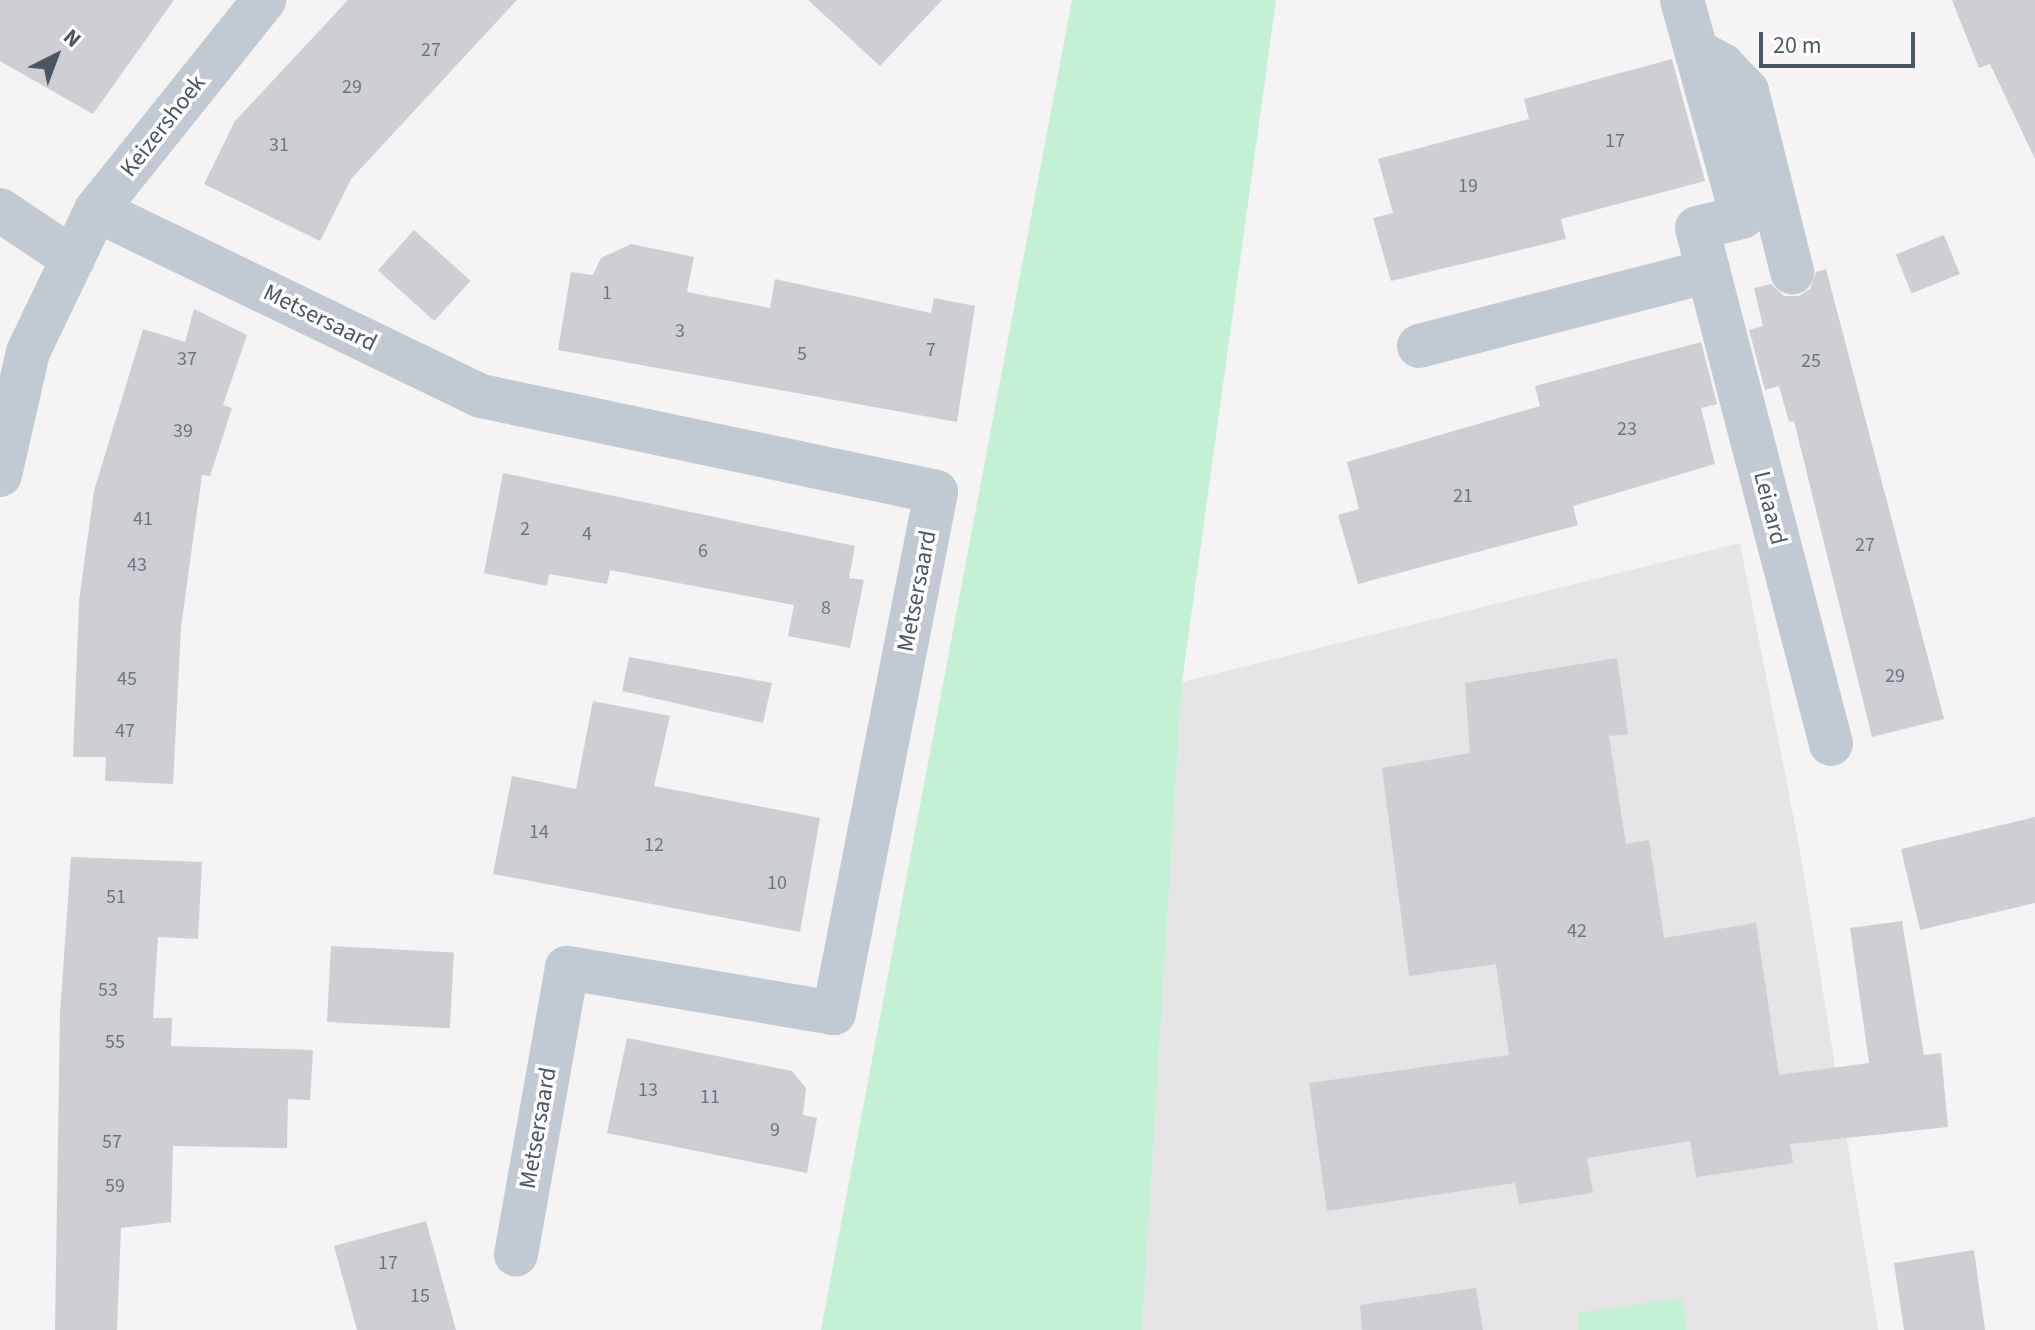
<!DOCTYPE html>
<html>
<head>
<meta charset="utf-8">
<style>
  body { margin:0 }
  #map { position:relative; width:2035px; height:1330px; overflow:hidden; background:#f5f3f3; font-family:"Source Sans 3",sans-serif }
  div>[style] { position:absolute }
  .education>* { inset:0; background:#e6e4e5 }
  .green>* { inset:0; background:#c3f1d5 }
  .building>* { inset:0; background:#cdcfd5; transform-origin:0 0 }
  .minor>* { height:44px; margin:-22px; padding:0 22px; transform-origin:22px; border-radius:22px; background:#c1cad2 }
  span { translate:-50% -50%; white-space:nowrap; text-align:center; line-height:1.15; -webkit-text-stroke:7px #fff; paint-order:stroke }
  .number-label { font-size:20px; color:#6b747e }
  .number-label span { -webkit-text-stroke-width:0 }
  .street-label { font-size:24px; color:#4a5661 }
  .north { position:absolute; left:16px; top:16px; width:80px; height:80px; -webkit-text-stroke:6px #fff; paint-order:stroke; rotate:42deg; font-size:22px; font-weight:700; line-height:32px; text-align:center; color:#4a5661 }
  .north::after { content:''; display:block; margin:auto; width:28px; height:36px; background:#4a5661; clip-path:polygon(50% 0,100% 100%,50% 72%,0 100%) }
  .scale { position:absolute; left:1759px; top:32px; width:156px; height:36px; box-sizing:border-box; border:4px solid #4a5661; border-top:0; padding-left:10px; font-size:24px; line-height:28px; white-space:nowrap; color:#4a5661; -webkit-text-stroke:6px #fff; paint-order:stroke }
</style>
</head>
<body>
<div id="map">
  <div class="education">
    <div style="clip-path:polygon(1740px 543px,1800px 851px,1878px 1330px,1142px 1330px,1182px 682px)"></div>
  </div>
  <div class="green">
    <div style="clip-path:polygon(1072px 0,1276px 0,1182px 682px,1142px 1330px,821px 1330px)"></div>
    <div style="clip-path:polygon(1682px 1298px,1687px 1330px,1579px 1330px,1577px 1313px)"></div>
  </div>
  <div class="building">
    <div style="clip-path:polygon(0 0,174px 0,93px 114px,0 61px)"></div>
    <div style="clip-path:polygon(348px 0,517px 0,351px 179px,320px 241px,204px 184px,235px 121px)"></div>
    <div style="clip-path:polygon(808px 0,942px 0,880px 66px)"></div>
    <div style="clip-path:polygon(1952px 0,2035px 0,2035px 159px,1990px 64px,1979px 68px)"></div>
    <div style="clip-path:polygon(1672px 59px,1705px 181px,1561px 219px,1566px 239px,1391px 281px,1373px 218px,1393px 213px,1378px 159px,1529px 119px,1524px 99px)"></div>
    <div style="left:414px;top:230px;width:76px;height:54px;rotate:42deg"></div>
    <div style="left:1944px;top:235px;width:42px;height:52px;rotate:68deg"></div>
    <div style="clip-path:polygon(631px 244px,694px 257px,687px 292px,770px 308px,775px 279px,931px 313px,934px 298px,975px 306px,957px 422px,558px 350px,571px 272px,593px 275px,601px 258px)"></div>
    <div style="clip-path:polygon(1826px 269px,1944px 719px,1872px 737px,1794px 421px,1789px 422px,1779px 386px,1765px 390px,1749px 330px,1763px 326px,1754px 288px,1771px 284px,1784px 296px,1799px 296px,1810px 289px,1816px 272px)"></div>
    <div style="clip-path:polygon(194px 309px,247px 335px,223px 405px,232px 408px,210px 476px,202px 475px,181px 627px,173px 784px,105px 781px,106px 757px,73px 757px,79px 601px,94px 491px,143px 329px,185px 342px)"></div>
    <div style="clip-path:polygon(1701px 342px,1717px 404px,1701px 408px,1715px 464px,1573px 506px,1578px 525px,1358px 584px,1338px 515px,1359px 509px,1347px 462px,1540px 406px,1535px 386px)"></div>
    <div style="clip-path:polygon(503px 473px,855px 546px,849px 578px,864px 580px,850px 648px,788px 636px,794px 605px,610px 570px,607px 584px,549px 574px,547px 586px,484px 573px)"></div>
    <div style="clip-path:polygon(629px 657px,772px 683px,763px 723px,622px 691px)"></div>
    <div style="clip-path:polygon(1617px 658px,1628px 734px,1609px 736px,1626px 844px,1649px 840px,1664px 938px,1756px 923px,1779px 1075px,1869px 1063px,1850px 928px,1902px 921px,1924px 1055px,1941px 1053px,1948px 1127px,1790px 1144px,1793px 1163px,1696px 1177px,1690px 1141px,1587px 1158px,1593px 1193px,1519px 1204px,1515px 1183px,1327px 1211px,1309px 1083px,1509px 1055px,1496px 964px,1409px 976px,1382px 768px,1470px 753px,1465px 683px)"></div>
    <div style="clip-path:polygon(593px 701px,670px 716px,654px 786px,820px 818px,800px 932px,493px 874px,512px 776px,576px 789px)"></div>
    <div style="clip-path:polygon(2035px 817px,2035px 903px,1920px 930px,1901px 849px)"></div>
    <div style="clip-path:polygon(71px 857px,202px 862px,198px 939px,158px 937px,153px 1018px,172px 1018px,171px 1046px,313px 1050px,310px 1100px,288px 1099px,287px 1148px,173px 1146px,171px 1222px,121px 1228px,117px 1330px,55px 1330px,60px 1013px)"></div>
    <div style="left:331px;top:946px;width:123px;height:76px;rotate:3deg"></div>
    <div style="clip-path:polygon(627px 1038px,792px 1071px,806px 1088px,803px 1115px,817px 1118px,807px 1173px,607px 1133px)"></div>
    <div style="clip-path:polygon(426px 1221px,456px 1330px,357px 1330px,334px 1246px)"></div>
    <div style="clip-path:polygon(1974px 1250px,1985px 1330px,1904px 1330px,1894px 1263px)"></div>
    <div style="clip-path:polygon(1476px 1288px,1483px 1330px,1362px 1330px,1360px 1305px)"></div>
  </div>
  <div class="minor">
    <div style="left:1682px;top:0;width:225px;rotate:74.5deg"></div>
    <div style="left:1742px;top:217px;width:46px;rotate:166.3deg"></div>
    <div style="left:1697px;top:228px;width:533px;rotate:75.44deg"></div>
    <div style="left:1696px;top:51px;width:30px;rotate:28deg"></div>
    <div style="left:1722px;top:65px;width:36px;rotate:46deg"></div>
    <div style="left:1747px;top:91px;width:187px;rotate:76deg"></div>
    <div style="left:0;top:210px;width:88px;rotate:33.9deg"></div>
    <div style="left:96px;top:210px;width:428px;rotate:25.8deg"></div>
    <div style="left:481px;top:396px;width:465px;rotate:11.9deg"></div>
    <div style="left:936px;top:492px;width:531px;rotate:101.08deg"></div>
    <div style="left:834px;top:1013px;width:271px;rotate:-170.4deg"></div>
    <div style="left:567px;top:968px;width:291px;rotate:100.1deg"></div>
    <div style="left:1419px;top:346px;width:299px;rotate:-14.5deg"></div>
    <div style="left:0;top:475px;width:126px;rotate:-77.2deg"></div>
    <div style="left:28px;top:352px;width:157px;rotate:-64.4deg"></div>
    <div style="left:96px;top:210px;width:269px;rotate:-51.3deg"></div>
  </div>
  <div class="number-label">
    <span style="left:431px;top:50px">27</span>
    <span style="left:352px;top:87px">29</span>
    <span style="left:1615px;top:141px">17</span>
    <span style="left:279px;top:145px">31</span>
    <span style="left:1468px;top:186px">19</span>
    <span style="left:607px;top:293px">1</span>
    <span style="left:680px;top:331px">3</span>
    <span style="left:931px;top:350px">7</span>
    <span style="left:802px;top:354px">5</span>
    <span style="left:187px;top:359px">37</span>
    <span style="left:1811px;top:361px">25</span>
    <span style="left:1627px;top:429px">23</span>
    <span style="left:183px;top:431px">39</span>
    <span style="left:1463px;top:496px">21</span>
    <span style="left:143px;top:519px">41</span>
    <span style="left:525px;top:529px">2</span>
    <span style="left:587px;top:534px">4</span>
    <span style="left:1865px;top:545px">27</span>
    <span style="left:703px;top:551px">6</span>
    <span style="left:137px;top:565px">43</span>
    <span style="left:826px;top:608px">8</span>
    <span style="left:1895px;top:676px">29</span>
    <span style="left:127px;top:679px">45</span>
    <span style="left:125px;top:731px">47</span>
    <span style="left:539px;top:832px">14</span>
    <span style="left:654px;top:845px">12</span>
    <span style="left:777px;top:883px">10</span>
    <span style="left:116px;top:897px">51</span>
    <span style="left:1577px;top:931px">42</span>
    <span style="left:108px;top:990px">53</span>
    <span style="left:115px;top:1042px">55</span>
    <span style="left:648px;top:1090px">13</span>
    <span style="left:710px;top:1097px">11</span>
    <span style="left:775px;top:1130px">9</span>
    <span style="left:112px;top:1142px">57</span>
    <span style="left:115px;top:1186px">59</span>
    <span style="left:388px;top:1263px">17</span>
    <span style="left:420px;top:1296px">15</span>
  </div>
  <div class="street-label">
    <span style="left:163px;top:126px;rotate:-52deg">Keizershoek</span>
    <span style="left:320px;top:318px;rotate:26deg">Metsersaard</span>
    <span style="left:1770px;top:508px;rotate:76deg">Leiaard</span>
    <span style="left:917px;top:591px;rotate:-79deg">Metsersaard</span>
    <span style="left:538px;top:1128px;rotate:-80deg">Metsersaard</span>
  </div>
  <div class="north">N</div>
  <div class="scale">20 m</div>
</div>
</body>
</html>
